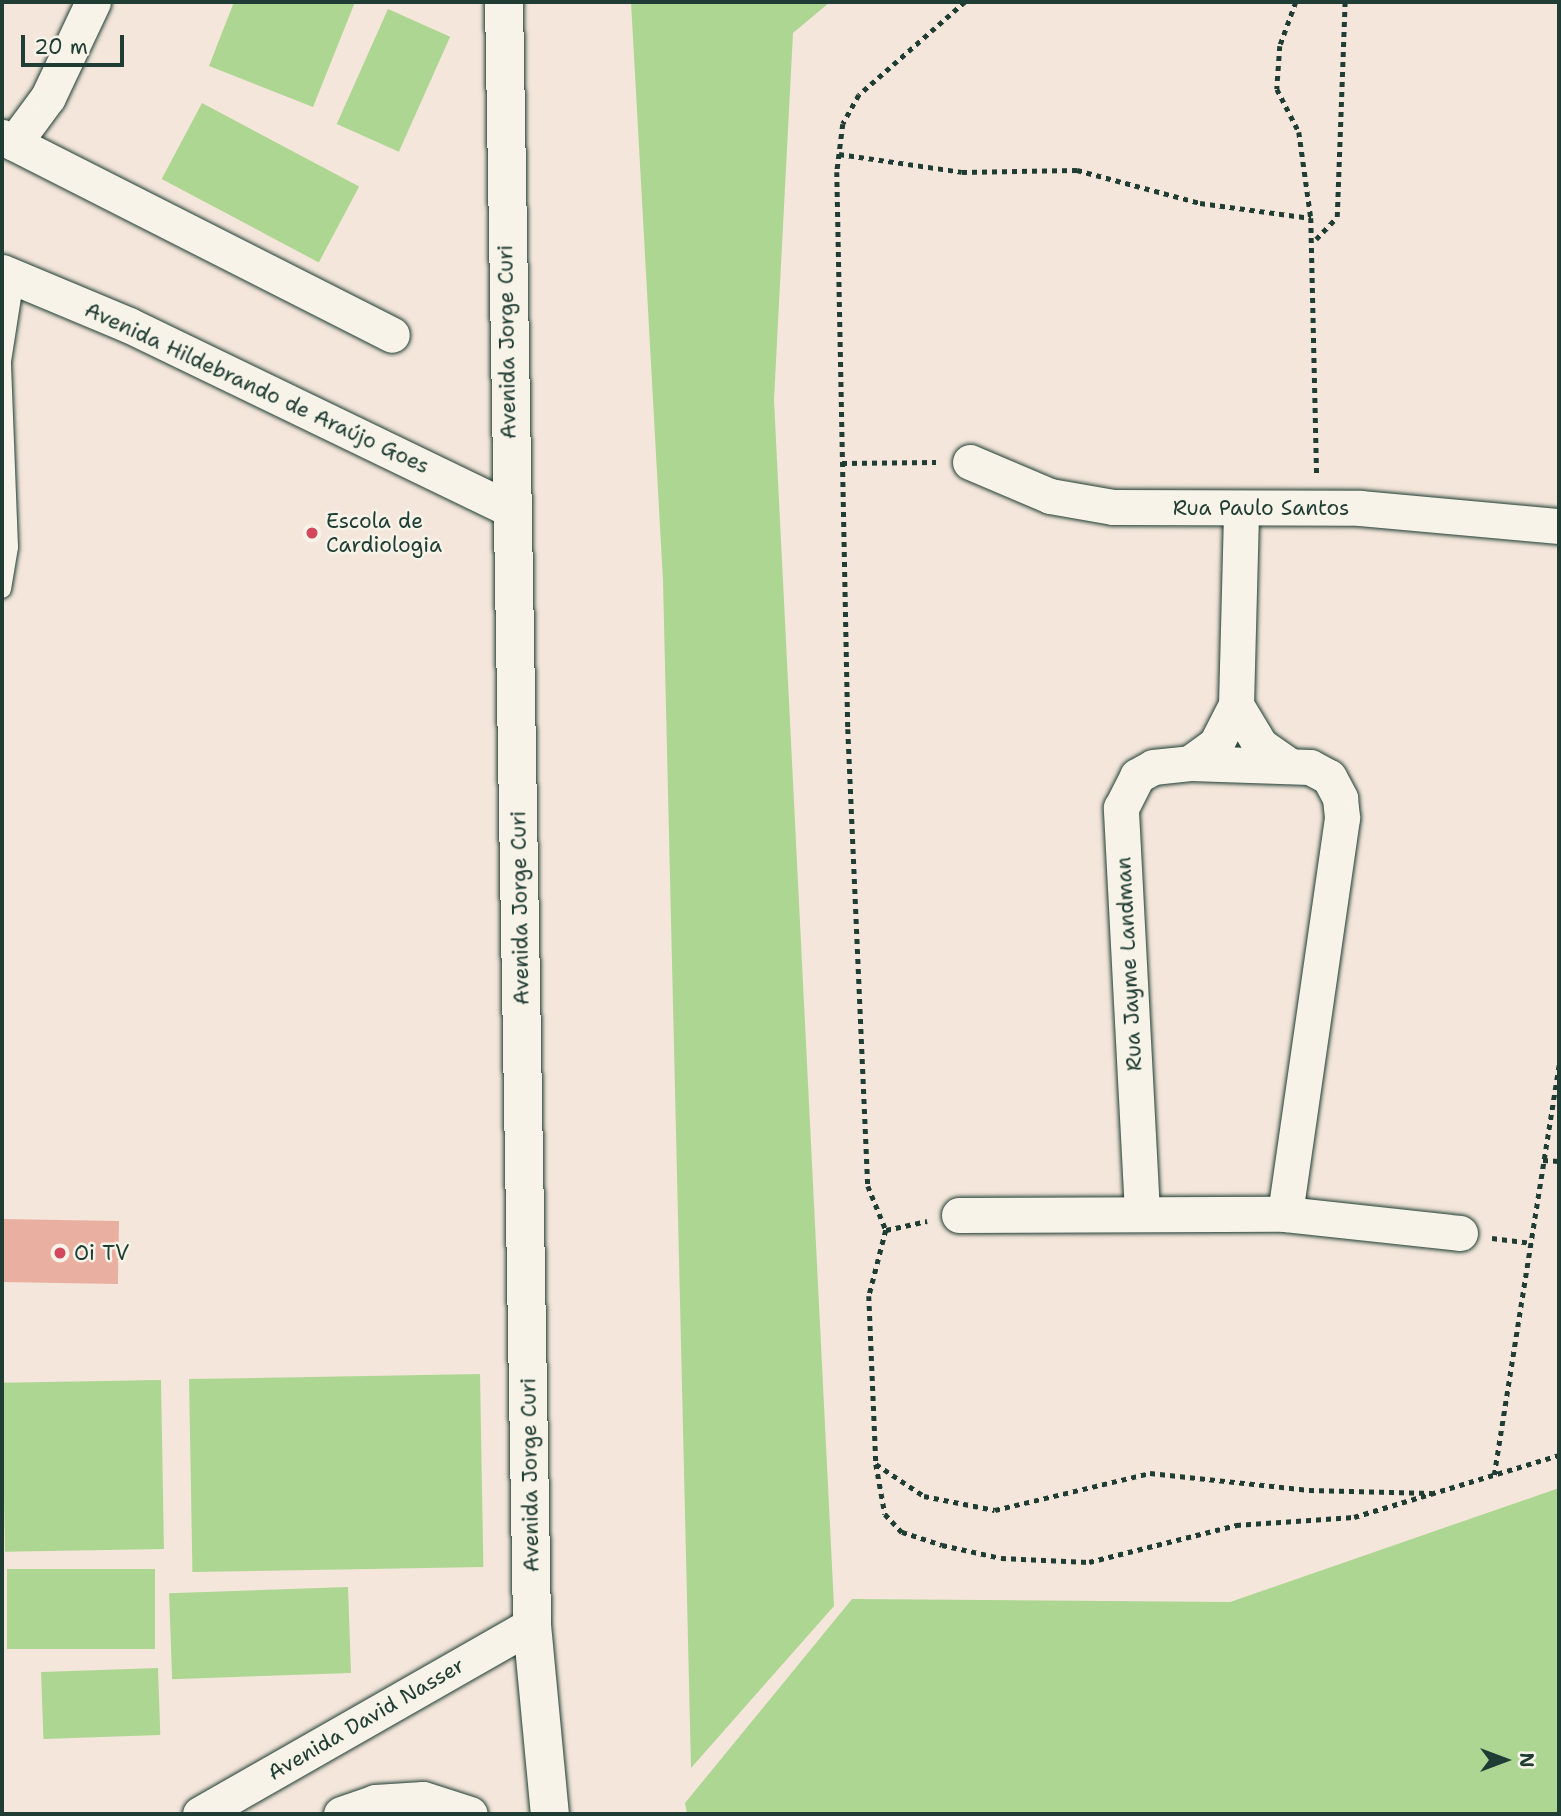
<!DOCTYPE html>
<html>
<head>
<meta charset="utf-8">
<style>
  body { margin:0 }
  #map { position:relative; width:1561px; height:1816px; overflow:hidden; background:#f4e6da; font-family:"Shantell Sans",sans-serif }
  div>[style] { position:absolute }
  .green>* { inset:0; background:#aed693; transform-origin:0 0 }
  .building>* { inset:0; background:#e9b0a2; transform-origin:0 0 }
  .path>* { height:4.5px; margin-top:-2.25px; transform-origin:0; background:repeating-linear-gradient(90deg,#1f3d34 0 5px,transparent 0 10px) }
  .roads { filter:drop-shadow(0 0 2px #1f3d34) drop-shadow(0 0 2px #1f3d34) }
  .service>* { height:18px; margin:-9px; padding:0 9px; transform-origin:9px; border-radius:9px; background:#f7f3e8 }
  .minor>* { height:35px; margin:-17.5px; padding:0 17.5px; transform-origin:17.5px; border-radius:17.5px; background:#f7f3e8 }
  .tertiary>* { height:38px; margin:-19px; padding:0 19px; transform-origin:19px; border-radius:19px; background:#f7f3e8 }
  .dots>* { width:19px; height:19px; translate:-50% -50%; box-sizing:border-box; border:4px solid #f7f3e8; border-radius:50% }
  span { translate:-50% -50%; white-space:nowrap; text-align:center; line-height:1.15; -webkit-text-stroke:5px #f7f3e8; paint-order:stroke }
  .street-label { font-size:21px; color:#1f3d34 }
  .poi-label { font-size:21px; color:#1f3d34 }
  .left { translate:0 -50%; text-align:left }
  .frame { position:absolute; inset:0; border:4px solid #1f3d34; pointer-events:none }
  .north { position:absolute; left:1470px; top:1725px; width:70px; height:70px; -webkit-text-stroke:5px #f7f3e8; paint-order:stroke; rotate:90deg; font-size:19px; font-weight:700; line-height:28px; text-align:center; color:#1f3d34 }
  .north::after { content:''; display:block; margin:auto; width:24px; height:32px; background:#1f3d34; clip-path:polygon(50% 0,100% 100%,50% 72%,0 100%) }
  .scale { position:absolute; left:21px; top:35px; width:103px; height:32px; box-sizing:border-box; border:4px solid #1f3d34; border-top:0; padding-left:9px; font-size:21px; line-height:24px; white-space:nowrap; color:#1f3d34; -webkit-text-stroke:5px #f7f3e8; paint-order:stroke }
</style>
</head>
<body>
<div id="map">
  <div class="green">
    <div style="clip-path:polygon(234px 2px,355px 2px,313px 107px,209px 66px)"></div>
    <div style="clip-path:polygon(631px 2px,830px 2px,793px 33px,774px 400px,834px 1606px,691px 1768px,663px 581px)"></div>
    <div style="left:388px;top:9px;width:68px;height:126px;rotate:24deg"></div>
    <div style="left:202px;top:103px;width:178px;height:86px;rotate:28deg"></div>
    <div style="left:480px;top:1374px;width:193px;height:291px;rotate:89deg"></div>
    <div style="left:161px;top:1380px;width:169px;height:159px;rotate:89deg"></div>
    <div style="clip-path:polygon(1559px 1488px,1559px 1814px,687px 1814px,685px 1803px,852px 1599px,1230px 1602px)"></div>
    <div style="left:155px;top:1569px;width:80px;height:148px;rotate:90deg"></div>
    <div style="left:348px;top:1587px;width:86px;height:179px;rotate:88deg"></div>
    <div style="left:158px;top:1668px;width:67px;height:117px;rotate:88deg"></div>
  </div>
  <div class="building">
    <div style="left:119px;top:1221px;width:63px;height:117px;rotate:91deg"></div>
  </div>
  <div class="path">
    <div style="left:965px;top:2px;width:141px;rotate:138.7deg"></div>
    <div style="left:859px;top:95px;width:33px;rotate:119deg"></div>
    <div style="left:843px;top:124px;width:48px;rotate:97.1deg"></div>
    <div style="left:837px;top:172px;width:557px;rotate:88.87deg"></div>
    <div style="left:848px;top:729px;width:457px;rotate:87.5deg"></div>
    <div style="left:868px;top:1186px;width:48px;rotate:67.8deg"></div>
    <div style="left:886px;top:1230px;width:68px;rotate:104.4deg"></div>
    <div style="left:869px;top:1296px;width:168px;rotate:87.6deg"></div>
    <div style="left:876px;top:1464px;width:51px;rotate:79.8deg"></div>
    <div style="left:885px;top:1514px;width:25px;rotate:47deg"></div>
    <div style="left:902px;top:1532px;width:42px;rotate:18deg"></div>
    <div style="left:942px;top:1545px;width:60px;rotate:12.4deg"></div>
    <div style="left:1001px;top:1558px;width:88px;rotate:2.6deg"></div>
    <div style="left:1089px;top:1562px;width:152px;rotate:-14.1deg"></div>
    <div style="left:1236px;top:1525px;width:118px;rotate:-3.9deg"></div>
    <div style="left:1354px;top:1517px;width:214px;rotate:-16.8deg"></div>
    <div style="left:1296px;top:2px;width:47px;rotate:110deg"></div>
    <div style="left:1280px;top:46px;width:43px;rotate:94deg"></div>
    <div style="left:1277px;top:89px;width:48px;rotate:62.9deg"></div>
    <div style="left:1299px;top:132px;width:87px;rotate:82.1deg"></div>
    <div style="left:839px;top:154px;width:124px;rotate:8.3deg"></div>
    <div style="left:962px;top:172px;width:115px;rotate:-1deg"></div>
    <div style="left:1077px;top:170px;width:127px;rotate:15deg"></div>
    <div style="left:1200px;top:203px;width:112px;rotate:7.7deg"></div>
    <div style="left:1311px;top:218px;width:257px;rotate:88.7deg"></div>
    <div style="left:1316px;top:239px;width:30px;rotate:-46deg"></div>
    <div style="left:1337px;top:217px;width:215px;rotate:-87.9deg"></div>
    <div style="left:842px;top:463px;width:94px;rotate:-0.6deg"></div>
    <div style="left:1543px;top:1160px;width:16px;rotate:4deg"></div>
    <div style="left:886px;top:1230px;width:42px;rotate:-12.4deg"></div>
    <div style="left:1492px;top:1238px;width:39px;rotate:7deg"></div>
    <div style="left:876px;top:1464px;width:58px;rotate:33.7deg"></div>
    <div style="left:924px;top:1496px;width:72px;rotate:11.2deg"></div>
    <div style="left:995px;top:1510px;width:159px;rotate:-13.4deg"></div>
    <div style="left:1150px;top:1473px;width:160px;rotate:6.1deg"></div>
    <div style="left:1309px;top:1490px;width:123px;rotate:1.4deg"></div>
    <div style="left:1494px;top:1475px;width:417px;rotate:-81deg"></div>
  </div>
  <div class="roads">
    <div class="service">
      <div style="left:2px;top:589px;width:43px;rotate:-80.5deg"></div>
      <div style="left:9px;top:547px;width:186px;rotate:-92.2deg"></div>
      <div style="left:2px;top:361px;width:84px;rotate:-81.1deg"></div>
    </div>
    <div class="minor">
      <div style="left:2px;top:137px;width:437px;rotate:26.9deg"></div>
      <div style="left:14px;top:143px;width:57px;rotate:-53.5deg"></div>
      <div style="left:48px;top:97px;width:105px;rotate:-64.7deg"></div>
      <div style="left:2px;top:272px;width:138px;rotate:22.7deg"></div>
      <div style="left:129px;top:325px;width:422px;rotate:25.8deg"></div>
      <div style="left:970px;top:462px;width:87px;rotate:23deg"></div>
      <div style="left:1050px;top:496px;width:64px;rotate:9.9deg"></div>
      <div style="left:1113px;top:507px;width:247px;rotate:0.2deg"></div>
      <div style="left:1360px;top:508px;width:200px;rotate:5.2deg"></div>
      <div style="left:1236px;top:705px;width:197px;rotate:-88.5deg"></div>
      <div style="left:1190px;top:763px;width:32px;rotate:-36deg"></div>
      <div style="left:1216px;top:744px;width:44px;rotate:-62.9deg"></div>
      <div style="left:1236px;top:705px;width:47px;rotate:59deg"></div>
      <div style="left:1260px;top:745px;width:35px;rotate:35deg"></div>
      <div style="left:1142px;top:1212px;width:405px;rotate:-93deg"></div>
      <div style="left:1121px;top:808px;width:36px;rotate:-63deg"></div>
      <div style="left:1137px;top:776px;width:18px;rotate:-29deg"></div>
      <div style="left:1153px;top:767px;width:37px;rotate:-6deg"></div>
      <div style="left:1190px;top:763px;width:120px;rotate:1.9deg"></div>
      <div style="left:1310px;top:767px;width:21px;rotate:28deg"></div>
      <div style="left:1329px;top:777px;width:24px;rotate:62deg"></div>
      <div style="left:1340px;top:798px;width:20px;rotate:84deg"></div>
      <div style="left:1342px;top:818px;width:400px;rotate:98.2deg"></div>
      <div style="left:959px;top:1215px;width:326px;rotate:-0.2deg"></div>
      <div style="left:1285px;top:1214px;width:176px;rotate:6.2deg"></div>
      <div style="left:200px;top:1814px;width:382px;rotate:-29.7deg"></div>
      <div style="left:341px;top:1814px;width:36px;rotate:-19deg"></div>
      <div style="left:375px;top:1802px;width:48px;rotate:-3.6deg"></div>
      <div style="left:423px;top:1799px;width:49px;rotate:17.7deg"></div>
    </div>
    <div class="tertiary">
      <div style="left:504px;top:2px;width:1623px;rotate:89.01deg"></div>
      <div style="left:532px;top:1625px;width:190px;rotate:84.6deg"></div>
    </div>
  </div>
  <div class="dots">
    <div style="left:312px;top:533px;background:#d1495b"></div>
    <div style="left:60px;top:1253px;background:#d1495b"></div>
  </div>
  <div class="street-label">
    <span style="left:507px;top:342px;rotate:-91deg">Avenida Jorge Curi</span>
    <span style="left:257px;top:388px;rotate:25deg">Avenida Hildebrando de Araújo Goes</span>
    <span style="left:1261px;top:508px">Rua Paulo Santos</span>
    <span style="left:520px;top:908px;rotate:-91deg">Avenida Jorge Curi</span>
    <span style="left:1129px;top:964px;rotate:-93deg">Rua Jayme Landman</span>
    <span style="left:530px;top:1475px;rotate:-91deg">Avenida Jorge Curi</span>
    <span style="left:366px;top:1719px;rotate:-30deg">Avenida David Nasser</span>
  </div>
  <div class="poi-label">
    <span class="left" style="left:326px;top:533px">Escola de<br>Cardiologia</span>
    <span class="left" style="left:74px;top:1253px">Oi TV</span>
  </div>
  <div class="frame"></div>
  <div class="north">N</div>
  <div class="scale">20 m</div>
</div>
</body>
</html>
